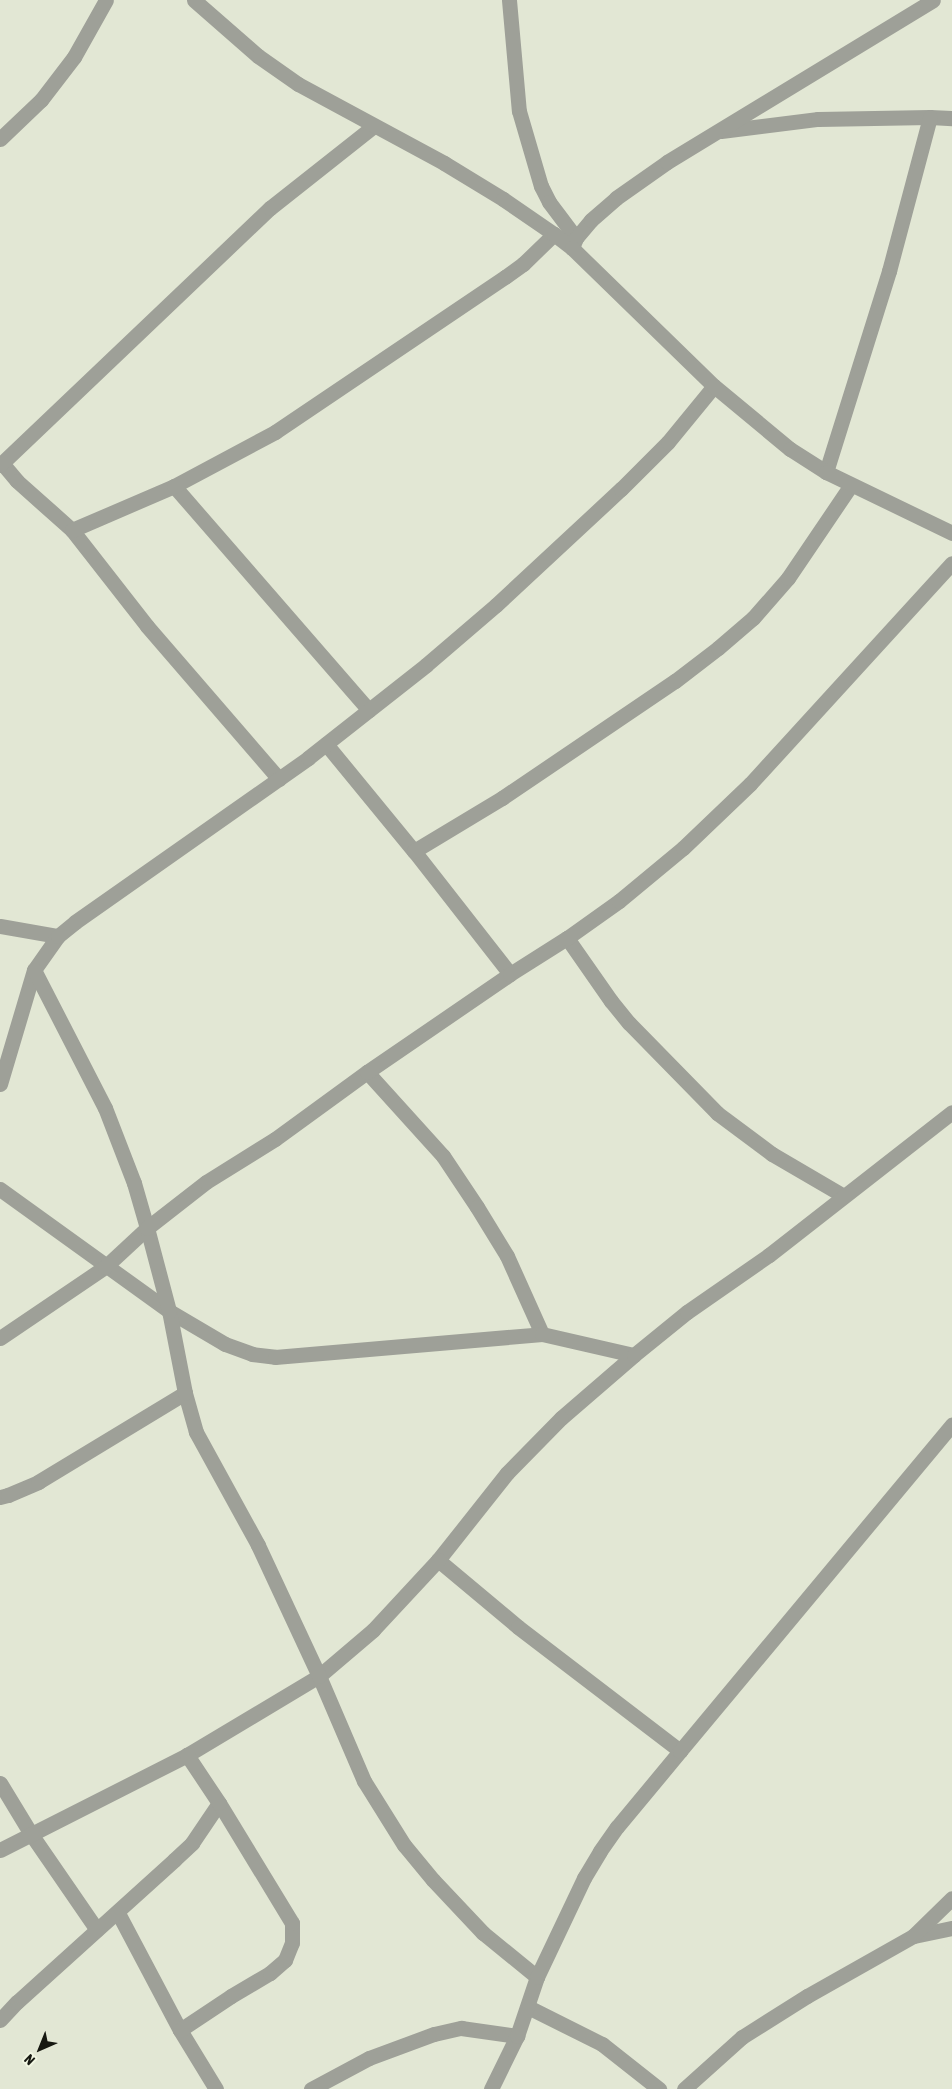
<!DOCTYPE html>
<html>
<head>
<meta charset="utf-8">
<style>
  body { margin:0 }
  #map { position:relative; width:952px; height:2089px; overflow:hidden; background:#e2e7d4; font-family:"Asap Condensed",sans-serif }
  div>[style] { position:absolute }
  .minor>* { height:15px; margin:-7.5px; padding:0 7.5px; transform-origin:7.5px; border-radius:7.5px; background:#9ea098 }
  .tertiary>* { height:15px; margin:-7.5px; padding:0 7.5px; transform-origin:7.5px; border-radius:7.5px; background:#9ea098 }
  span { translate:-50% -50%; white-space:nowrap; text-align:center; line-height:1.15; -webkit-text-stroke:4.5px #f0f5e1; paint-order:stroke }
  .north { position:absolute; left:15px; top:2024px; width:50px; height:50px; -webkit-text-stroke:4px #f0f5e1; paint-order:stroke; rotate:224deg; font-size:14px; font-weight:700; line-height:20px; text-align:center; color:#161811 }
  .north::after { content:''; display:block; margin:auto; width:18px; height:22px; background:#161811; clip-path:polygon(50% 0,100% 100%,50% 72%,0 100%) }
</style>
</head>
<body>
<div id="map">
  <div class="minor">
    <div style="left:509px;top:0;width:111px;rotate:84.9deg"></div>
    <div style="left:519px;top:111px;width:78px;rotate:73.7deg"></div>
    <div style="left:541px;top:186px;width:18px;rotate:63deg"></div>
    <div style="left:549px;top:202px;width:45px;rotate:53.1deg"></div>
    <div style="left:721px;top:131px;width:98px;rotate:-7.1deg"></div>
    <div style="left:818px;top:119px;width:112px;rotate:-1deg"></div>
    <div style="left:930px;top:117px;width:22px;rotate:3deg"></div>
    <div style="left:572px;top:248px;width:11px;rotate:-68deg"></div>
    <div style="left:576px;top:238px;width:23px;rotate:-50deg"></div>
    <div style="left:591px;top:220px;width:33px;rotate:-41deg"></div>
    <div style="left:616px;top:198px;width:62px;rotate:-35.2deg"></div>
    <div style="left:667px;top:162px;width:311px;rotate:-31.3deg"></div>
    <div style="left:2px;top:463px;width:23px;rotate:50deg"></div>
    <div style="left:17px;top:481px;width:74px;rotate:41.7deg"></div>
    <div style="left:0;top:465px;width:373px;rotate:-43.6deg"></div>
    <div style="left:270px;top:208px;width:132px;rotate:-38.3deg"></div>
    <div style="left:826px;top:472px;width:211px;rotate:-72.6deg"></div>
    <div style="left:889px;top:271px;width:159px;rotate:-75.1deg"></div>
    <div style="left:174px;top:486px;width:297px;rotate:49deg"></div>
    <div style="left:326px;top:744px;width:139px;rotate:50.6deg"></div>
    <div style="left:414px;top:851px;width:156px;rotate:52deg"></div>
    <div style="left:279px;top:779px;width:202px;rotate:-130.8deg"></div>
    <div style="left:147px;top:626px;width:122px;rotate:-128deg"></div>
    <div style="left:72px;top:530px;width:111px;rotate:-23.3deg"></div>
    <div style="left:174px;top:486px;width:115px;rotate:-28.1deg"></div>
    <div style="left:275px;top:432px;width:277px;rotate:-34deg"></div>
    <div style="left:505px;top:277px;width:22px;rotate:-36deg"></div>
    <div style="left:523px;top:264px;width:43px;rotate:-44.1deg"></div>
    <div style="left:414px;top:851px;width:103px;rotate:-31.1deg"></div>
    <div style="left:502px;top:798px;width:209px;rotate:-34.1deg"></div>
    <div style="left:675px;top:681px;width:54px;rotate:-37.5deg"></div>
    <div style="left:718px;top:648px;width:46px;rotate:-40.6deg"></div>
    <div style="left:753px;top:618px;width:53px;rotate:-48.8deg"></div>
    <div style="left:788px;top:578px;width:112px;rotate:-55.9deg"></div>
    <div style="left:0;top:926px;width:59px;rotate:9.8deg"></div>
    <div style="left:567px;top:938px;width:77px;rotate:55.1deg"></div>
    <div style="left:611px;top:1001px;width:28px;rotate:51deg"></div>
    <div style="left:629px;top:1023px;width:126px;rotate:45.6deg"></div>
    <div style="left:717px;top:1113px;width:69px;rotate:36.7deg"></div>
    <div style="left:772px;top:1154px;width:83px;rotate:30.3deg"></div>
    <div style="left:367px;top:1072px;width:113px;rotate:47.9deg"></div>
    <div style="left:443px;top:1156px;width:61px;rotate:56.3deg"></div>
    <div style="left:477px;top:1207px;width:57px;rotate:58.5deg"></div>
    <div style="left:507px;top:1256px;width:85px;rotate:65.8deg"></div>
    <div style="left:0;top:1084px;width:119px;rotate:-73.4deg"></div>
    <div style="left:34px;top:970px;width:42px;rotate:-54.8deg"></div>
    <div style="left:58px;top:936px;width:22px;rotate:-39deg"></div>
    <div style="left:75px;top:922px;width:285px;rotate:-35.1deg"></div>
    <div style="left:308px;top:758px;width:150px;rotate:-38.2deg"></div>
    <div style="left:426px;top:665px;width:92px;rotate:-40.6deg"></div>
    <div style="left:496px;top:605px;width:171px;rotate:-42.9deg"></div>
    <div style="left:621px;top:489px;width:66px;rotate:-45deg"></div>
    <div style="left:668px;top:442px;width:72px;rotate:-50.6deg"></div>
    <div style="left:0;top:1189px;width:208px;rotate:35.8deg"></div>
    <div style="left:169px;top:1311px;width:65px;rotate:30.5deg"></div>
    <div style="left:225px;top:1344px;width:29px;rotate:20deg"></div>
    <div style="left:252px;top:1354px;width:23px;rotate:7deg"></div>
    <div style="left:275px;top:1357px;width:268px;rotate:-4.9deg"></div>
    <div style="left:542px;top:1334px;width:94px;rotate:12.9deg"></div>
    <div style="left:634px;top:1355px;width:96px;rotate:139.2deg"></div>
    <div style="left:561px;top:1418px;width:77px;rotate:134.5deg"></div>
    <div style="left:507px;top:1473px;width:111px;rotate:128.4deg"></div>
    <div style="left:438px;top:1560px;width:104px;rotate:39.9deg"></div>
    <div style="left:518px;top:1627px;width:204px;rotate:37.4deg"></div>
    <div style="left:0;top:1338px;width:127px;rotate:-34.1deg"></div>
    <div style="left:105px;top:1267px;width:57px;rotate:-42.9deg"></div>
    <div style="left:147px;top:1228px;width:47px;rotate:-106.1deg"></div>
    <div style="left:134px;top:1183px;width:80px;rotate:-111.1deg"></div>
    <div style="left:105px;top:1108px;width:155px;rotate:-117.2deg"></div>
    <div style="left:634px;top:1355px;width:68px;rotate:-39.1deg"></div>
    <div style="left:687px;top:1312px;width:100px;rotate:-34.8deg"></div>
    <div style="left:769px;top:1255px;width:232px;rotate:-38deg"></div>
    <div style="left:0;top:1497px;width:8px;rotate:-14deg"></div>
    <div style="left:8px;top:1495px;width:33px;rotate:-23deg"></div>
    <div style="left:38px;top:1482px;width:172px;rotate:-31.2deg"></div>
    <div style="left:0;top:1783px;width:60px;rotate:58.7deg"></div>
    <div style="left:31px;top:1834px;width:116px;rotate:55.5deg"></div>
    <div style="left:0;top:1850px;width:210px;rotate:-26.9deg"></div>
    <div style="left:187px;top:1755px;width:154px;rotate:-30.9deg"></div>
    <div style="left:319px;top:1676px;width:71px;rotate:-40.4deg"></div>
    <div style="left:373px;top:1630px;width:96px;rotate:-47.1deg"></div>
    <div style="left:118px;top:1913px;width:132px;rotate:62.1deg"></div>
    <div style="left:180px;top:2030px;width:69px;rotate:58.6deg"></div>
    <div style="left:914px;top:1936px;width:39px;rotate:-12deg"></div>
    <div style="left:537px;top:1977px;width:70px;rotate:-140.8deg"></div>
    <div style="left:483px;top:1933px;width:73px;rotate:-133.3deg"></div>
    <div style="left:433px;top:1880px;width:45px;rotate:-129.6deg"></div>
    <div style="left:404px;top:1845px;width:75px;rotate:-122deg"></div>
    <div style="left:364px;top:1781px;width:114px;rotate:-113.2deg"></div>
    <div style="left:319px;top:1676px;width:145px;rotate:-115deg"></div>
    <div style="left:258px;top:1545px;width:129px;rotate:-118.8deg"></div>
    <div style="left:196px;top:1432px;width:41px;rotate:-105.8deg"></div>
    <div style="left:185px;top:1393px;width:84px;rotate:-101deg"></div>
    <div style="left:169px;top:1311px;width:86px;rotate:-104.8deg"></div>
    <div style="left:147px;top:1228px;width:75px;rotate:-37.9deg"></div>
    <div style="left:206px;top:1182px;width:81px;rotate:-31.9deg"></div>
    <div style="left:275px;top:1139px;width:114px;rotate:-36.1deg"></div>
    <div style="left:367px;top:1072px;width:173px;rotate:-34.4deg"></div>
    <div style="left:510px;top:974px;width:67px;rotate:-32.3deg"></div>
    <div style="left:567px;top:938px;width:64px;rotate:-35.4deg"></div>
    <div style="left:619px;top:901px;width:83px;rotate:-39.6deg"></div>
    <div style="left:683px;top:848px;width:93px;rotate:-43.7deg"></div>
    <div style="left:750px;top:784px;width:299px;rotate:-47.6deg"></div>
    <div style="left:528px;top:2007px;width:83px;rotate:26.6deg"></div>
    <div style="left:602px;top:2044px;width:73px;rotate:38.3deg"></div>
    <div style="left:0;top:2020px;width:25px;rotate:-47deg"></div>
    <div style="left:17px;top:2002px;width:212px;rotate:-42.1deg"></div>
    <div style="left:174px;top:1860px;width:25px;rotate:-43deg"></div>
    <div style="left:192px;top:1843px;width:48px;rotate:-56deg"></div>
    <div style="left:180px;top:2030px;width:61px;rotate:-33.7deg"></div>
    <div style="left:231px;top:1996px;width:45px;rotate:-30.5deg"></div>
    <div style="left:270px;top:1973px;width:20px;rotate:-41deg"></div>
    <div style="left:285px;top:1960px;width:18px;rotate:-68deg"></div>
    <div style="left:292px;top:1943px;width:20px;rotate:-90deg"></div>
    <div style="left:292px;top:1923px;width:140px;rotate:-121.3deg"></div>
    <div style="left:219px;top:1803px;width:58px;rotate:-123.7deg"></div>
    <div style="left:311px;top:2089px;width:66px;rotate:-28.1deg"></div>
    <div style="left:369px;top:2058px;width:69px;rotate:-20.3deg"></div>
    <div style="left:434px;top:2034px;width:28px;rotate:-13deg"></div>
    <div style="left:461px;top:2028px;width:57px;rotate:8.1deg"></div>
    <div style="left:684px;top:2089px;width:78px;rotate:-41.9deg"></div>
    <div style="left:742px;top:2037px;width:77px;rotate:-32.2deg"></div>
    <div style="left:807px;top:1996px;width:122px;rotate:-29.5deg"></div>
    <div style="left:913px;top:1936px;width:54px;rotate:-44.3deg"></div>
  </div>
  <div class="tertiary">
    <div style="left:194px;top:0;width:85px;rotate:41.2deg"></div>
    <div style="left:258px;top:56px;width:49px;rotate:35deg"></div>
    <div style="left:298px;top:84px;width:166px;rotate:28.4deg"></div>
    <div style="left:444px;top:163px;width:69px;rotate:31.4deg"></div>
    <div style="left:503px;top:199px;width:62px;rotate:34.5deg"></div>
    <div style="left:554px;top:234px;width:23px;rotate:38deg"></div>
    <div style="left:572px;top:248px;width:198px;rotate:44.2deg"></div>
    <div style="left:714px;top:386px;width:99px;rotate:39.7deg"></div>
    <div style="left:790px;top:449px;width:43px;rotate:32.6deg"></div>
    <div style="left:826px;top:472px;width:140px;rotate:25.8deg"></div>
    <div style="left:0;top:139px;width:57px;rotate:-43.6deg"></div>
    <div style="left:41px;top:100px;width:54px;rotate:-52.5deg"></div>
    <div style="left:74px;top:57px;width:65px;rotate:-60.7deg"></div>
    <div style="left:491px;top:2089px;width:59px;rotate:-63.9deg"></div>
    <div style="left:517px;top:2036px;width:62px;rotate:-71.3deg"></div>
    <div style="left:537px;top:1977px;width:110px;rotate:-64.6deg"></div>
    <div style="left:584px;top:1878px;width:31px;rotate:-59deg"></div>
    <div style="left:600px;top:1851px;width:29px;rotate:-55deg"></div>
    <div style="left:617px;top:1827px;width:99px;rotate:-50.3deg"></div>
    <div style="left:680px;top:1751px;width:425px;rotate:-50.2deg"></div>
  </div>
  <div class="north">N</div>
</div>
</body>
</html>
